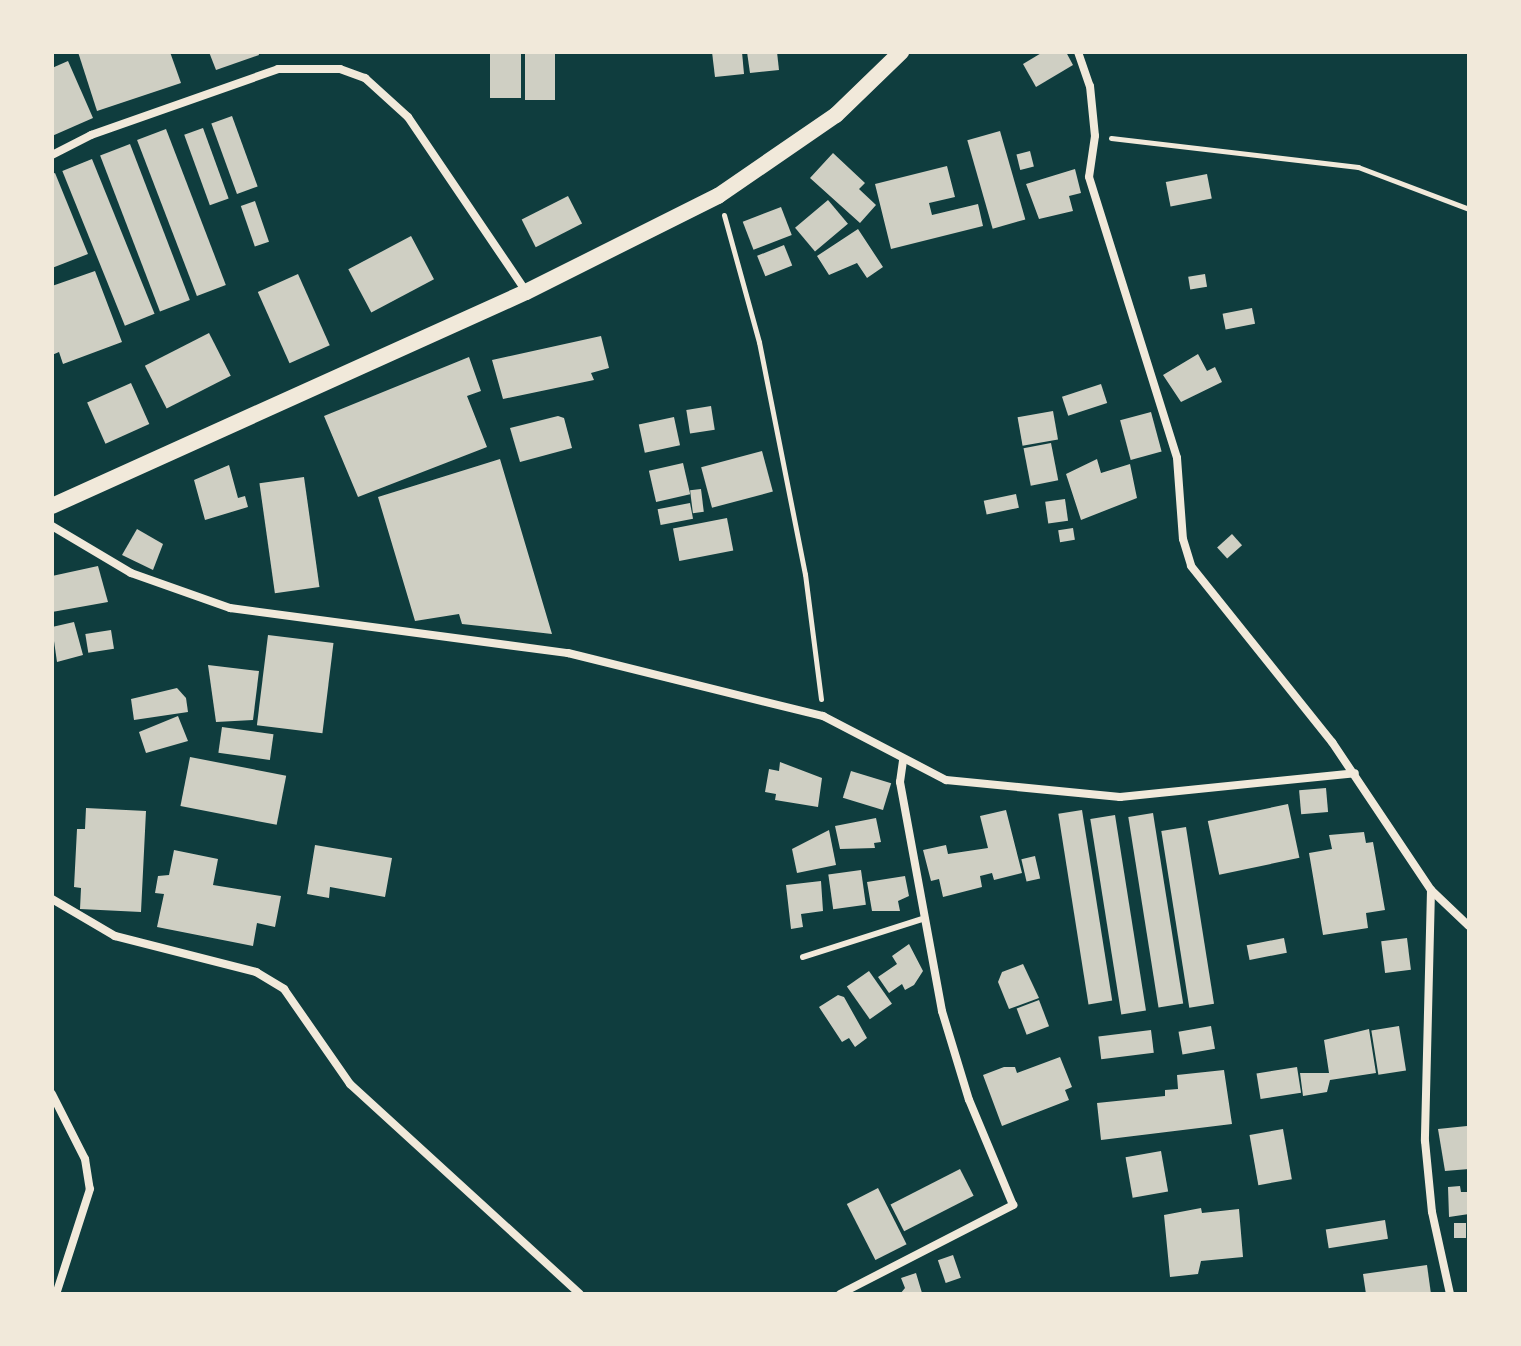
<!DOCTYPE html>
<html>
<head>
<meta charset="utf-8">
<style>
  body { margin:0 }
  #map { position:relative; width:1521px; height:1346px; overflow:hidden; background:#0f3d3e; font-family:"Varela Round",sans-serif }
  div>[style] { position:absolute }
  .building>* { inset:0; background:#cfcfc3; transform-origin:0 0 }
  .path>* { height:5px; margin:-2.5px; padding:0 2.5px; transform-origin:2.5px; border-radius:2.5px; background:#f1e9da }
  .service>* { height:6px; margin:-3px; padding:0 3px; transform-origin:3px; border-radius:3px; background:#f1e9da }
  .minor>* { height:8px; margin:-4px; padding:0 4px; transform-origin:4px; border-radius:4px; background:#f1e9da }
  .secondary>* { height:16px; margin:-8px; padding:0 8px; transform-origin:8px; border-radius:8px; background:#f1e9da }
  span { translate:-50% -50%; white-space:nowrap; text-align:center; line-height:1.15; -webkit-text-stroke:8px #f1e9da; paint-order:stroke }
  .frame { position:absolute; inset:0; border:54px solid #f1e9da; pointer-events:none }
</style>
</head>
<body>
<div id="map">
  <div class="building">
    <div style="clip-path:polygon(78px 52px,170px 52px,181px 83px,97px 111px)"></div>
    <div style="clip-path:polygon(209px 52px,258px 52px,259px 55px,216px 70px)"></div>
    <div style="left:490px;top:52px;width:31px;height:46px"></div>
    <div style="left:525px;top:52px;width:30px;height:48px"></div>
    <div style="clip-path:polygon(712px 52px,742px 52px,744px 74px,715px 77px)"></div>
    <div style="clip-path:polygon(747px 52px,777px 52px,779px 70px,750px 73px)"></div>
    <div style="clip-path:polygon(1043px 52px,1066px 52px,1073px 65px,1036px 87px,1023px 64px)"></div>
    <div style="clip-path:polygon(68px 61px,93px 118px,52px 136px,52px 68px)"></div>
    <div style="left:232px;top:116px;width:75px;height:22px;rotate:70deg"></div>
    <div style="left:203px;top:128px;width:75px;height:20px;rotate:70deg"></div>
    <div style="left:166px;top:129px;width:167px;height:31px;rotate:69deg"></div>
    <div style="left:1000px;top:131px;width:92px;height:34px;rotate:74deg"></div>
    <div style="left:130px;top:144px;width:167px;height:32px;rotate:69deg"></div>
    <div style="left:1030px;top:151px;width:16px;height:14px;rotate:76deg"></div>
    <div style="clip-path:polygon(833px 153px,865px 183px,859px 189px,876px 205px,860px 223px,810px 178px)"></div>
    <div style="left:92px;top:159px;width:167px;height:32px;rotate:68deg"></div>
    <div style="clip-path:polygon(947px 166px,955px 197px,929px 203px,932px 215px,978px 204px,983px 226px,891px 249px,875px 184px)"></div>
    <div style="clip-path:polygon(1075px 169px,1081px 193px,1069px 196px,1073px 211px,1039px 219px,1026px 184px)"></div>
    <div style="clip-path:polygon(55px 173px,88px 254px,52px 268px,52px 174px)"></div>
    <div style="left:1207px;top:174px;width:25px;height:42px;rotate:79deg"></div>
    <div style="left:568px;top:196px;width:31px;height:52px;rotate:63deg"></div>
    <div style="left:828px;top:200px;width:31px;height:43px;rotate:50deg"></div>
    <div style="left:255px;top:201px;width:43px;height:15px;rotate:71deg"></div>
    <div style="left:781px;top:207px;width:30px;height:41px;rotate:69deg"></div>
    <div style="clip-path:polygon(858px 229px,883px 267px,867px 278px,857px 263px,829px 275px,817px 256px)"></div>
    <div style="left:411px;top:236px;width:49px;height:71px;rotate:62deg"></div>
    <div style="left:784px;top:245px;width:22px;height:29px;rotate:68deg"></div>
    <div style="clip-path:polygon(95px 271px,122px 342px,63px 364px,59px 352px,52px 355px,52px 286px)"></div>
    <div style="left:298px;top:274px;width:78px;height:44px;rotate:66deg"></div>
    <div style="left:1205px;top:274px;width:13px;height:17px;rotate:81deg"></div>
    <div style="left:1252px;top:308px;width:16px;height:30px;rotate:79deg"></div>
    <div style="left:209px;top:333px;width:48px;height:72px;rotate:63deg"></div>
    <div style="clip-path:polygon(601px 336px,609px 368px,591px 373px,594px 380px,503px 399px,492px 360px)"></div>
    <div style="clip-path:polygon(1198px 354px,1207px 371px,1215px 367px,1222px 382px,1181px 402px,1163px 375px)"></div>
    <div style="clip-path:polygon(469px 357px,481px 391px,467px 396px,487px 447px,358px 497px,324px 416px)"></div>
    <div style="left:131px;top:383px;width:45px;height:48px;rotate:66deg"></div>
    <div style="left:1101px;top:384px;width:20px;height:41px;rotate:72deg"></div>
    <div style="left:711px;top:406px;width:24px;height:25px;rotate:81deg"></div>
    <div style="left:1053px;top:411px;width:29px;height:36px;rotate:80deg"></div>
    <div style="left:1151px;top:412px;width:41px;height:32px;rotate:75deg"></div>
    <div style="clip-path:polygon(558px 416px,564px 418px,572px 448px,520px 462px,510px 428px)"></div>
    <div style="left:674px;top:417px;width:29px;height:36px;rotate:78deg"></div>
    <div style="left:1051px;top:443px;width:38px;height:28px;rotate:79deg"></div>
    <div style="left:762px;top:451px;width:42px;height:63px;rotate:75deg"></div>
    <div style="clip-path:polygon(500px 459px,552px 634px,462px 624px,459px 614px,415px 621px,378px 497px)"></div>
    <div style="clip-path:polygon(1097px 459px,1101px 473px,1130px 464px,1137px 498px,1081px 520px,1066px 474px)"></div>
    <div style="left:683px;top:463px;width:32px;height:35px;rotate:77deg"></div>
    <div style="clip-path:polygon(229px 465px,238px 498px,245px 496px,248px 507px,205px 520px,194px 480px)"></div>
    <div style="left:304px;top:477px;width:111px;height:45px;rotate:82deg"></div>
    <div style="left:701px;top:489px;width:23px;height:11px;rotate:83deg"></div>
    <div style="left:1016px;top:494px;width:14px;height:33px;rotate:78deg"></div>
    <div style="left:1065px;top:499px;width:22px;height:20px;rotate:82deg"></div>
    <div style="left:690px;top:503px;width:16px;height:33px;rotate:79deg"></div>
    <div style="left:727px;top:518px;width:33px;height:55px;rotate:79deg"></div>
    <div style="left:1073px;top:528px;width:12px;height:15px;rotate:81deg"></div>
    <div style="clip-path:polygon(137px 529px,163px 544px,153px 570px,122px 555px)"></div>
    <div style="left:1232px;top:534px;width:15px;height:20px;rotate:48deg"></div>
    <div style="clip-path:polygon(98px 566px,108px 602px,52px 612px,52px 576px)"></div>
    <div style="clip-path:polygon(74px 622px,83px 655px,57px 662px,52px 627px)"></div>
    <div style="left:111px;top:630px;width:19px;height:26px;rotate:81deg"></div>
    <div style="left:268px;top:635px;width:66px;height:91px;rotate:7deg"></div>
    <div style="clip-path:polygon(208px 665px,259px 671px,253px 720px,216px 722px)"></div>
    <div style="clip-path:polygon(177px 688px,186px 698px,188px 712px,134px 720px,131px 699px)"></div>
    <div style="clip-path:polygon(178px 716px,188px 741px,146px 753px,139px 732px)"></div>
    <div style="left:222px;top:727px;width:52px;height:26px;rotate:8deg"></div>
    <div style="left:190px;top:757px;width:98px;height:50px;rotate:11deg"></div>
    <div style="clip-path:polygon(780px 762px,822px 778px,818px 807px,775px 800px,776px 794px,765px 792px,769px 769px,779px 771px)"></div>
    <div style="left:851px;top:771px;width:42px;height:28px;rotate:17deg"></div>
    <div style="left:1326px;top:788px;width:24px;height:27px;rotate:85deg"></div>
    <div style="left:1288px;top:804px;width:55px;height:82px;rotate:78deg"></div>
    <div style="clip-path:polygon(86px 808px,146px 811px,141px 912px,80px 909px,81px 888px,74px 887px,77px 829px,85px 829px)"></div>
    <div style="clip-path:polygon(1006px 810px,1022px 873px,994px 880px,992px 873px,980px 876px,982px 887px,943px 897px,939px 879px,931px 881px,923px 850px,946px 845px,948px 854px,988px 848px,980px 816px)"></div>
    <div style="left:1082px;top:810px;width:193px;height:24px;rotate:81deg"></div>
    <div style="left:1153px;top:813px;width:193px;height:25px;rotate:81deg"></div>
    <div style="left:1115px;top:815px;width:198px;height:25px;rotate:81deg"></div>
    <div style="clip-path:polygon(876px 818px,881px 842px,874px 843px,875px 848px,840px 849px,835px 826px)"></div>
    <div style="left:1186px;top:827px;width:179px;height:25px;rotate:81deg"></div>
    <div style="clip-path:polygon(829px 830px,836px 865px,797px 873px,792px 849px)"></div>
    <div style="clip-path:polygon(1364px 832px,1366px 843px,1373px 842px,1385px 910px,1366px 913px,1368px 928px,1323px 935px,1309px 853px,1332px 849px,1329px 835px)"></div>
    <div style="clip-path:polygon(315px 845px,392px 858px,385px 897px,330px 887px,329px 898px,307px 894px)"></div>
    <div style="clip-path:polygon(174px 850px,218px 859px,213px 885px,281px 896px,275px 927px,257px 923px,253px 946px,157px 927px,164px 894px,155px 893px,158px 876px,169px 875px)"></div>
    <div style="left:1035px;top:856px;width:23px;height:14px;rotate:77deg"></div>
    <div style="left:861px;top:870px;width:35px;height:33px;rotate:82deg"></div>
    <div style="clip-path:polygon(905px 876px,909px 896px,898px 901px,900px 911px,872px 911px,867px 882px)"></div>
    <div style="clip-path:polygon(821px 881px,823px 911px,801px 914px,803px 927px,791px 929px,786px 885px)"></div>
    <div style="left:1284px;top:938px;width:15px;height:38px;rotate:79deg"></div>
    <div style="left:1407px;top:938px;width:32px;height:26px;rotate:83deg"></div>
    <div style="clip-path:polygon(909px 944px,923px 971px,914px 985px,905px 990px,902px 984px,889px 993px,878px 977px,897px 964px,892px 956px)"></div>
    <div style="clip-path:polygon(1023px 964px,1039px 998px,1009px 1009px,998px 982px,1002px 972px)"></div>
    <div style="left:869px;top:971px;width:40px;height:27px;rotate:55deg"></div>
    <div style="clip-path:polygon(838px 995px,844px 997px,867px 1038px,855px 1047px,849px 1038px,842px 1042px,819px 1007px)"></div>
    <div style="left:1039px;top:1000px;width:28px;height:24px;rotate:69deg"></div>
    <div style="left:1211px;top:1026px;width:23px;height:33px;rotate:80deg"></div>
    <div style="left:1399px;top:1026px;width:45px;height:28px;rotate:81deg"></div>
    <div style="clip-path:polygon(1369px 1029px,1376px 1073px,1330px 1080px,1327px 1092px,1303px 1096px,1300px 1073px,1329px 1073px,1324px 1040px)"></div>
    <div style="left:1151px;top:1030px;width:23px;height:53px;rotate:83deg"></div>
    <div style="clip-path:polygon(1060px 1057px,1072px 1087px,1065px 1090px,1069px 1100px,1002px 1126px,983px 1075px,1004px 1067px,1015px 1067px,1017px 1073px)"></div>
    <div style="left:1297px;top:1067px;width:26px;height:41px;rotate:81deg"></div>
    <div style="clip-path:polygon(1224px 1070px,1232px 1124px,1101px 1140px,1097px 1103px,1165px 1096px,1165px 1090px,1178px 1089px,1177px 1075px)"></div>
    <div style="clip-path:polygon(1467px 1126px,1469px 1169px,1445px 1171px,1438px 1129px)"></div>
    <div style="left:1283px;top:1129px;width:51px;height:34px;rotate:80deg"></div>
    <div style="left:1161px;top:1151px;width:41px;height:36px;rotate:80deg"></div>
    <div style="left:960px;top:1169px;width:30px;height:78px;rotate:63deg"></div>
    <div style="clip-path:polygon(1460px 1186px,1461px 1192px,1469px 1192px,1469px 1214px,1449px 1217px,1448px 1187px)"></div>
    <div style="left:878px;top:1188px;width:63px;height:35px;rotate:63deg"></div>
    <div style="clip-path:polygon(1201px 1208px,1202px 1213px,1239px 1209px,1243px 1257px,1201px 1261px,1198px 1274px,1170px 1277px,1164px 1215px)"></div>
    <div style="left:1385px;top:1220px;width:19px;height:60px;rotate:81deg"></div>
    <div style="left:1454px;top:1223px;width:12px;height:15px"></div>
    <div style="left:953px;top:1255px;width:24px;height:16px;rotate:71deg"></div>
    <div style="clip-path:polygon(1427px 1265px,1431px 1294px,1366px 1294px,1363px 1274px)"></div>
    <div style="clip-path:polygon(916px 1273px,922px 1293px,900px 1294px,905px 1288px,901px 1278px)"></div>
  </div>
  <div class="path">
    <div style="left:1111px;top:138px;width:249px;rotate:6.7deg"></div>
    <div style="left:1358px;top:167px;width:119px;rotate:20.7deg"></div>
    <div style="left:724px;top:215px;width:132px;rotate:74.6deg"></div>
    <div style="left:759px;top:342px;width:237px;rotate:78.8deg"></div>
    <div style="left:805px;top:574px;width:126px;rotate:82.7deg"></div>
  </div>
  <div class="service">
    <div style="left:803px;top:957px;width:128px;rotate:-17.7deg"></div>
  </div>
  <div class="minor">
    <div style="left:1078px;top:52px;width:36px;rotate:71deg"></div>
    <div style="left:1090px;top:86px;width:50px;rotate:84.3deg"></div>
    <div style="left:1095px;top:136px;width:41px;rotate:98.3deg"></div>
    <div style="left:1089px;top:177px;width:294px;rotate:72.6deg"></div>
    <div style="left:1177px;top:458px;width:81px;rotate:85.8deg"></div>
    <div style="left:1183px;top:539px;width:28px;rotate:73deg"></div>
    <div style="left:1191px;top:566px;width:226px;rotate:51.3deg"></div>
    <div style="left:1332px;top:742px;width:178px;rotate:56.2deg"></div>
    <div style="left:1431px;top:890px;width:52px;rotate:43.5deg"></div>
    <div style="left:52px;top:155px;width:44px;rotate:-27.1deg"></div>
    <div style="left:91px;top:135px;width:198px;rotate:-19.4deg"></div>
    <div style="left:278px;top:69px;width:62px"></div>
    <div style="left:340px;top:69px;width:27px;rotate:20deg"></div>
    <div style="left:365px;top:78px;width:58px;rotate:42.2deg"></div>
    <div style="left:408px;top:117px;width:210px;rotate:55.9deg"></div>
    <div style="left:52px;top:526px;width:92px;rotate:30.7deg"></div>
    <div style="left:131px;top:573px;width:105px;rotate:19.5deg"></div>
    <div style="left:230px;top:608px;width:341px;rotate:7.6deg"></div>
    <div style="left:568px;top:653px;width:263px;rotate:13.9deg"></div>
    <div style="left:823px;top:716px;width:139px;rotate:27.5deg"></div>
    <div style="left:946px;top:780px;width:175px;rotate:5.6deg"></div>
    <div style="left:1120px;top:797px;width:236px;rotate:-5.8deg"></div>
    <div style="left:1431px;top:890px;width:251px;rotate:91.4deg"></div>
    <div style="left:1425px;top:1141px;width:71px;rotate:84.4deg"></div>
    <div style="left:1432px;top:1212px;width:84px;rotate:77.6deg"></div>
    <div style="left:52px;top:899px;width:73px;rotate:30.4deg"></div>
    <div style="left:115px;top:936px;width:146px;rotate:14.3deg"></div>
    <div style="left:256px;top:972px;width:33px;rotate:31deg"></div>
    <div style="left:284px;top:989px;width:116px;rotate:55.2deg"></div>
    <div style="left:350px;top:1084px;width:311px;rotate:42.4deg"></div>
    <div style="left:52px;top:1094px;width:73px;rotate:63.1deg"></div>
    <div style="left:85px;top:1159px;width:30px;rotate:81deg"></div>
    <div style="left:90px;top:1189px;width:110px;rotate:107.9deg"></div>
    <div style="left:840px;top:1294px;width:195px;rotate:-27.2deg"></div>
    <div style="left:1013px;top:1205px;width:114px;rotate:-112.7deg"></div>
    <div style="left:969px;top:1100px;width:93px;rotate:-106.9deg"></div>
    <div style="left:942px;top:1011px;width:233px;rotate:-100.4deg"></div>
    <div style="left:900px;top:782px;width:22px;rotate:-82deg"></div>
  </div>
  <div class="secondary">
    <div style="left:52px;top:506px;width:520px;rotate:-24.3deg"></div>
    <div style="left:526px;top:292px;width:215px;rotate:-26.6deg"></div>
    <div style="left:718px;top:196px;width:143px;rotate:-34.5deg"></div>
    <div style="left:836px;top:115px;width:91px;rotate:-44.1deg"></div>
  </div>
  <div class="frame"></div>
</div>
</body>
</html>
